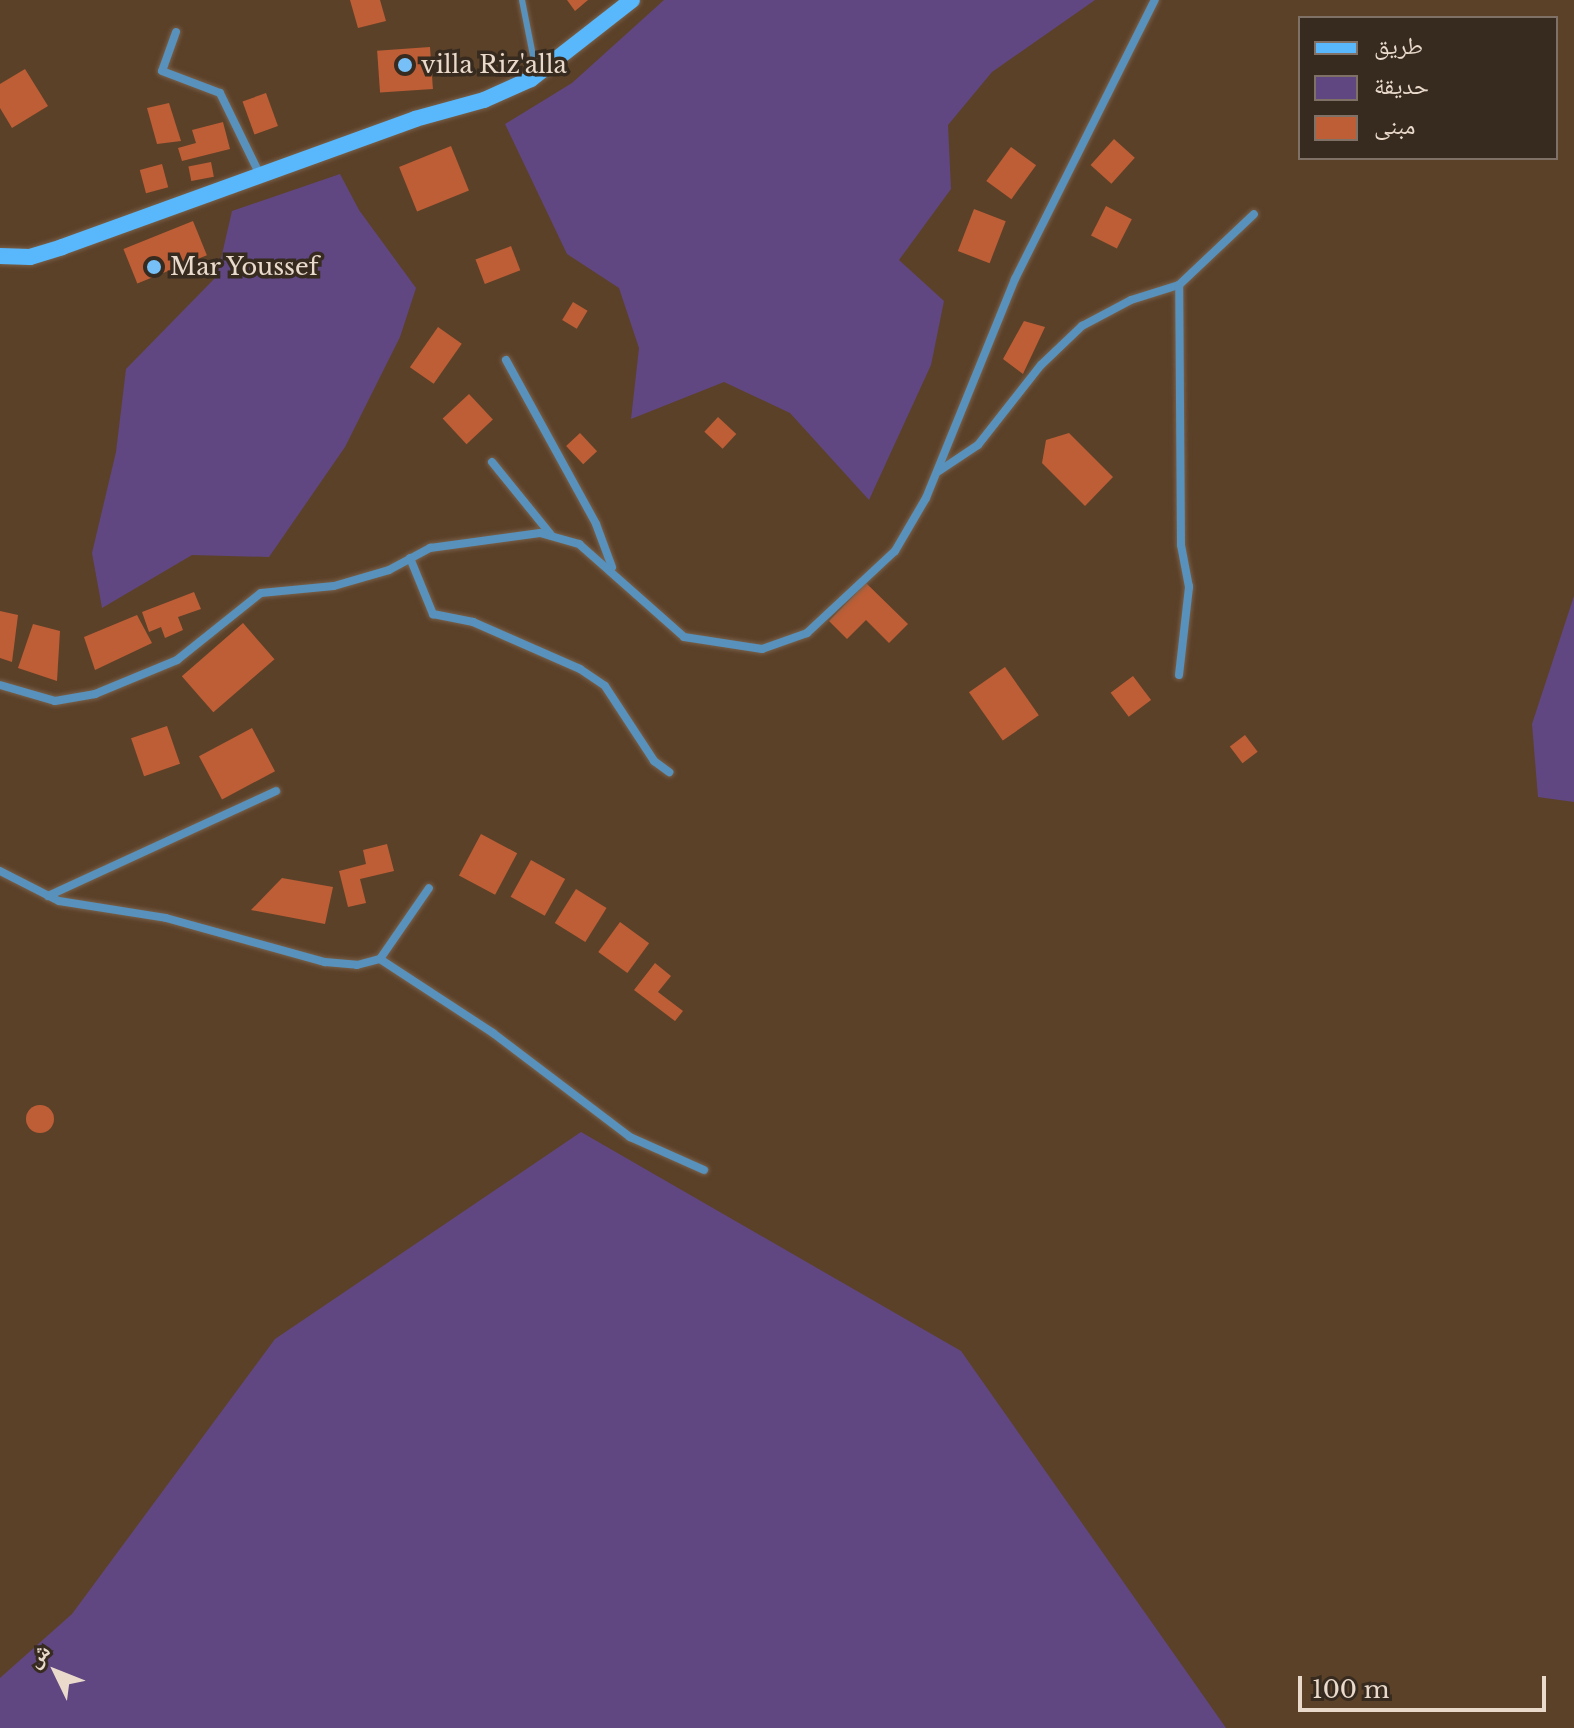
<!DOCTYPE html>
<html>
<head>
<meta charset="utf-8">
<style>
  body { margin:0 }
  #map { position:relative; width:1574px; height:1728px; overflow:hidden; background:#5c4129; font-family:"Libre Baskerville","Noto Naskh Arabic",serif }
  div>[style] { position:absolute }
  .green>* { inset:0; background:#604781 }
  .building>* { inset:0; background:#be5e36; transform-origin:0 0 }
  .round { border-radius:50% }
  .roads { filter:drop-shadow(0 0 2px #78604a) drop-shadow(0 0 2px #78604a) }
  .lane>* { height:6px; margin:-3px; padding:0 3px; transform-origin:3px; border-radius:3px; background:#5891bb }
  .street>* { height:8px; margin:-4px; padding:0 4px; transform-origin:4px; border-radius:4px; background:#5891bb }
  .secondary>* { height:16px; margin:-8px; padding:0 8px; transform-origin:8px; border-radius:8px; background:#59b8fc }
  .dots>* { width:22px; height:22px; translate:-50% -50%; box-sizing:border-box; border:4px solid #372b20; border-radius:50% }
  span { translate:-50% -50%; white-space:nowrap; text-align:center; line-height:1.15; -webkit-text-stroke:7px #372b20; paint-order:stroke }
  .poi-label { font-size:24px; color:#eadacc }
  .left { translate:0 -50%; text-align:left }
  .legend { position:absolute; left:1298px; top:16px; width:260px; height:144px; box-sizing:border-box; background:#372b20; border:2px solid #7f7165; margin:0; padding:10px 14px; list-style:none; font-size:24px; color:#eadacc }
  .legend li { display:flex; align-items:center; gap:16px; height:40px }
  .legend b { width:40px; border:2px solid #7f7165 }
  .north { position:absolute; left:16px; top:1632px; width:80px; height:80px; -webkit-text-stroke:6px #372b20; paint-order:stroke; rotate:313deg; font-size:22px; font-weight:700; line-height:32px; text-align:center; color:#eadacc }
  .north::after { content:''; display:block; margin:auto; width:28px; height:36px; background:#eadacc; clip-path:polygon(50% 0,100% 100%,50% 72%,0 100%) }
  .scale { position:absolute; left:1298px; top:1676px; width:248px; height:36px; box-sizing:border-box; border:4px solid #eadacc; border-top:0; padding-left:10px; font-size:24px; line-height:28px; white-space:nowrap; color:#eadacc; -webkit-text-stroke:6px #372b20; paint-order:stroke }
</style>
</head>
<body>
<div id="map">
  <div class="green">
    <div style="clip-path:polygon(664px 0,1095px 0,992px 72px,948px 125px,951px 189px,899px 260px,944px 301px,931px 365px,869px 500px,790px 413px,724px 382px,631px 419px,639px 348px,619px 288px,567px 254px,505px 124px,572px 83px)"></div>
    <div style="clip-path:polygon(340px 174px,359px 210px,416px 288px,400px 337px,345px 447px,269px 557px,192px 555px,102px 608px,92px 553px,116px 452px,126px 369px,217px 276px,232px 211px)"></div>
    <div style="clip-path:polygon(1574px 596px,1574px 802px,1538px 797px,1532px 724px)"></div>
    <div style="clip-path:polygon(581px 1132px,961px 1351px,1226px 1728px,0 1728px,0 1678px,72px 1614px,275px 1339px)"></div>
  </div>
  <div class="building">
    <div style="clip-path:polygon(350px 0,380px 0,386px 21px,358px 28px)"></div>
    <div style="clip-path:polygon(567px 0,588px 0,575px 11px)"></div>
    <div style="left:430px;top:47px;width:42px;height:53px;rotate:86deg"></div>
    <div style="clip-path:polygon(25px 69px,48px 106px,12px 128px,0 108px,0 84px)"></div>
    <div style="left:266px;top:93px;width:35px;height:25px;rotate:70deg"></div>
    <div style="clip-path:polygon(169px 103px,181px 141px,157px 144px,147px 108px)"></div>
    <div style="clip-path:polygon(223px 122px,230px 149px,182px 161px,178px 148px,196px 143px,192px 130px)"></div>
    <div style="left:1114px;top:139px;width:28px;height:35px;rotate:42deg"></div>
    <div style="left:451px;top:146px;width:48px;height:56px;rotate:68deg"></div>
    <div style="left:1011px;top:147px;width:31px;height:42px;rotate:36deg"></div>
    <div style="left:211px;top:162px;width:15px;height:23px;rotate:79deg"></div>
    <div style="left:162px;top:164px;width:24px;height:23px;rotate:75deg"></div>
    <div style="left:1106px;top:206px;width:29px;height:33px;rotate:27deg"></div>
    <div style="left:974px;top:209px;width:34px;height:45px;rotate:21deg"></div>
    <div style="left:193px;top:221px;width:37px;height:75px;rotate:68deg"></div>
    <div style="left:511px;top:246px;width:26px;height:38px;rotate:69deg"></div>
    <div style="left:573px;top:302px;width:17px;height:21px;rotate:31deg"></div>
    <div style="clip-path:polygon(1024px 321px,1045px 327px,1023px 374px,1003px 359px)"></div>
    <div style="left:438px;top:327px;width:29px;height:49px;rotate:35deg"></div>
    <div style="left:469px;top:394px;width:35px;height:36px;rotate:47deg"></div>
    <div style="left:718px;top:417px;width:25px;height:20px;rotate:43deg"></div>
    <div style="left:580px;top:433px;width:25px;height:19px;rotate:47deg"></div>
    <div style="clip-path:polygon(1069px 433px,1113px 477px,1085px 506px,1042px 463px,1046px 440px)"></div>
    <div style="clip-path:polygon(866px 583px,908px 624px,889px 643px,866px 620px,847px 639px,829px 621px)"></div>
    <div style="clip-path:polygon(194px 592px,201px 609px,178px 617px,183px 630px,165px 638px,161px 627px,149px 632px,142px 612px)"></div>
    <div style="clip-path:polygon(0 611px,18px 615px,12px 662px,0 658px)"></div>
    <div style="clip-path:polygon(137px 615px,152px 643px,95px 670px,84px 637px)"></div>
    <div style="left:243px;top:623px;width:48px;height:81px;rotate:49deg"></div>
    <div style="clip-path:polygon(33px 624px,60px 631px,57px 681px,18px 668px)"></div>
    <div style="left:1005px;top:667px;width:59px;height:44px;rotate:55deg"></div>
    <div style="left:1133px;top:676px;width:30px;height:28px;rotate:53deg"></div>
    <div style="left:167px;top:726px;width:40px;height:38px;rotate:71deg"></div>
    <div style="left:252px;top:728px;width:49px;height:60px;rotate:62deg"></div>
    <div style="left:1245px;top:735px;width:21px;height:19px;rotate:53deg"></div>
    <div style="left:481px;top:834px;width:41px;height:47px;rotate:28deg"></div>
    <div style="clip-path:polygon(387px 844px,394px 871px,360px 879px,366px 903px,348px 907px,339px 871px,366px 864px,363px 850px)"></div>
    <div style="left:531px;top:860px;width:39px;height:42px;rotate:29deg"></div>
    <div style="clip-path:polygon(282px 878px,333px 887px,325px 924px,251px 910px)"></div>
    <div style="left:576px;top:889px;width:36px;height:40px;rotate:32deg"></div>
    <div style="left:620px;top:922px;width:36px;height:37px;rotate:36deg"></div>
    <div style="clip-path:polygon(655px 963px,671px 976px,658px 992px,683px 1011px,675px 1021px,634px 990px)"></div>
    <div class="round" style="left:26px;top:1105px;width:28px;height:28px"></div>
  </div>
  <div class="roads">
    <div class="lane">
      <div style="left:522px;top:0;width:72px;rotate:78.8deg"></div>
    </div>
    <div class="street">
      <div style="left:176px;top:32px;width:41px;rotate:109.7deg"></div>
      <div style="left:162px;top:71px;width:62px;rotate:20.8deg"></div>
      <div style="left:220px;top:93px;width:91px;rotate:64deg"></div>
      <div style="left:506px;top:360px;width:187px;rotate:61.2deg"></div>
      <div style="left:596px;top:524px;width:46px;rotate:69.6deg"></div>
      <div style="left:492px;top:462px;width:95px;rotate:51deg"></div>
      <div style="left:939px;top:471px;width:47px;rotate:-33.7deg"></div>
      <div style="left:978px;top:445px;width:102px;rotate:-51.8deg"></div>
      <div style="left:1041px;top:365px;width:57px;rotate:-43.6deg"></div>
      <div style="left:1082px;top:326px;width:55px;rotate:-28deg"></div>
      <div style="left:1131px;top:300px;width:50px;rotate:-17.4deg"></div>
      <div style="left:1179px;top:285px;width:103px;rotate:-43.4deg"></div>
      <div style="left:410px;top:558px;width:61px;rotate:67.7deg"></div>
      <div style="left:433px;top:614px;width:41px;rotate:11.3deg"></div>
      <div style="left:473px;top:622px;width:117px;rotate:23.7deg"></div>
      <div style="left:580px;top:669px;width:30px;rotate:34deg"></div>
      <div style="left:605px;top:686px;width:90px;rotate:56.8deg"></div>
      <div style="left:654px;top:761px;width:19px;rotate:36deg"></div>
      <div style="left:1179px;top:675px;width:89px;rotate:-83.5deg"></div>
      <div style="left:1189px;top:587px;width:43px;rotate:-100.8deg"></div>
      <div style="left:1181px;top:545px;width:260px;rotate:-90.4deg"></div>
      <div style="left:0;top:685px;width:57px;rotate:16.2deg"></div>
      <div style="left:55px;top:701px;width:41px;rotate:-9.9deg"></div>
      <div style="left:95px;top:694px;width:89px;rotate:-22.5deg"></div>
      <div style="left:177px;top:660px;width:107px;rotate:-38.6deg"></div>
      <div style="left:261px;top:593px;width:73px;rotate:-5.5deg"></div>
      <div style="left:334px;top:586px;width:57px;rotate:-16.2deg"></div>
      <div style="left:389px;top:570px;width:47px;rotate:-28.2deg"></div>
      <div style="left:430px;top:548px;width:111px;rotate:-7.8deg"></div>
      <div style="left:540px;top:533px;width:41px;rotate:15.8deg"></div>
      <div style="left:579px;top:544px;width:140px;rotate:41.5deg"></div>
      <div style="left:684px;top:637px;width:79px;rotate:8.7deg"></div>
      <div style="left:762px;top:649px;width:48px;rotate:-19.6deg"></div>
      <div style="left:807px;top:633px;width:120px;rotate:-43deg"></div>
      <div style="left:895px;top:551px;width:61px;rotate:-59.7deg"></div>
      <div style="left:926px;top:498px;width:236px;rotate:-67.9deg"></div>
      <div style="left:1015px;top:279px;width:312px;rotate:-63.4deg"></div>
      <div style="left:0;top:871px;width:66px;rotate:27deg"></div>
      <div style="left:59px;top:901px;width:108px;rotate:9deg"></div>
      <div style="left:166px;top:918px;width:165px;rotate:15.5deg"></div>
      <div style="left:325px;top:962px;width:32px;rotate:5deg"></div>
      <div style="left:357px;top:965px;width:24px;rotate:-15deg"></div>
      <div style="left:380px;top:959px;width:86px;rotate:-55.4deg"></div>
      <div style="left:48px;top:896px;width:251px;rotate:-24.7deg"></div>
      <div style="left:380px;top:959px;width:135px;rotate:33.2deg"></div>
      <div style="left:493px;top:1033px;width:172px;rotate:37.2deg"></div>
      <div style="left:630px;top:1137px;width:81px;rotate:24deg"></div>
    </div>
    <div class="secondary">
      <div style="left:0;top:256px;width:30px;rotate:2deg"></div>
      <div style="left:30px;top:257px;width:34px;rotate:-17deg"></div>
      <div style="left:62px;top:247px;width:375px;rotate:-19.9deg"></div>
      <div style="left:415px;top:119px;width:72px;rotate:-15.4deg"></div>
      <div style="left:484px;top:100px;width:51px;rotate:-24.1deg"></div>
      <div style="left:531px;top:79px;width:128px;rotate:-38deg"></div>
    </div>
  </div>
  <div class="dots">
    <div style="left:405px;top:65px;background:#76c0f7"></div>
    <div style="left:154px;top:267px;background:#76c0f7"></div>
  </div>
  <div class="poi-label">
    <span class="left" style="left:421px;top:65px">villa Riz'alla</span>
    <span class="left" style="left:170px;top:267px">Mar Youssef</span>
  </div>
  <ul class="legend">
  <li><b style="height:10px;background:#59b8fc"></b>طريق</li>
  <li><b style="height:22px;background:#604781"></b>حديقة</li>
  <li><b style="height:22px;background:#be5e36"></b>مبنى</li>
  </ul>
  <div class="north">ش</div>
  <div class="scale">100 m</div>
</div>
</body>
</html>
